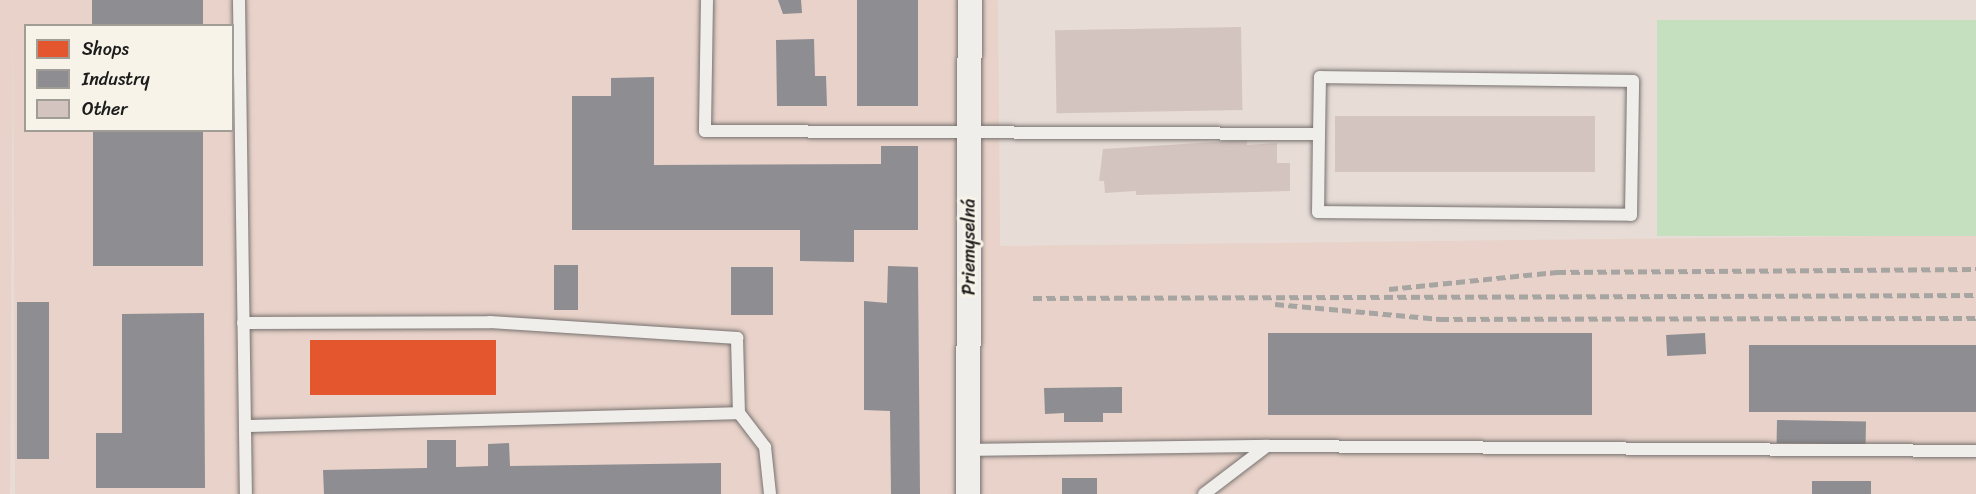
<!DOCTYPE html>
<html>
<head>
<meta charset="utf-8">
<style>
  body { margin:0 }
  #map { position:relative; width:1976px; height:494px; overflow:hidden; background:#e7dcd6; font-family:Sriracha,sans-serif }
  div>[style] { position:absolute }
  .built>* { inset:0; background:#e8d2c9 }
  .green>* { inset:0; background:#c5e0be; transform-origin:0 0 }
  .shops>* { inset:0; background:#e4572e; transform-origin:0 0 }
  .industry>* { inset:0; background:#8d8d92; transform-origin:0 0 }
  .building>* { inset:0; background:#d4c4bf; transform-origin:0 0 }
  .roads { filter:drop-shadow(0 0 2px #777270) drop-shadow(0 0 2px #777270) }
  .lane>* { height:12px; margin:-6px; padding:0 6px; transform-origin:6px; border-radius:6px; background:#f0eeea }
  .street>* { height:24px; margin:-12px; padding:0 12px; transform-origin:12px; border-radius:12px; background:#f0eeea }
  .rail>* { height:4.5px; margin-top:-2.25px; transform-origin:0; background:repeating-linear-gradient(90deg,#a7a5a2 0 9px,transparent 0 13.5px) }
  span { translate:-50% -50%; white-space:nowrap; text-align:center; line-height:1.15; -webkit-text-stroke:6px #f7f3e8; paint-order:stroke }
  .street-label { font-size:18px; color:#1c1c1c }
  .legend { position:absolute; left:24px; top:24px; width:210px; height:108px; box-sizing:border-box; background:#f7f3e8; border:2px solid #9f9d96; margin:0; padding:8px 10px; list-style:none; font-size:18px; color:#1c1c1c }
  .legend li { display:flex; align-items:center; gap:12px; height:30px }
  .legend b { width:30px; border:2px solid #9f9d96 }
</style>
</head>
<body>
<div id="map">
  <div class="built">
    <div style="clip-path:polygon(evenodd,0 0,998px 0,1000px 246px,1976px 235px,1976px 494px,15px 494px,13px 13px,10px 494px,0 494px,0 0,26px 26px,232px 26px,232px 130px,26px 130px,26px 26px)"></div>
  </div>
  <div class="green">
    <div style="left:1657px;top:20px;width:319px;height:216px"></div>
  </div>
  <div class="shops">
    <div style="left:496px;top:340px;width:55px;height:186px;rotate:90deg"></div>
  </div>
  <div class="industry">
    <div style="left:92px;top:0;width:111px;height:26px"></div>
    <div style="clip-path:polygon(778px 0,801px 0,802px 13px,783px 14px)"></div>
    <div style="left:857px;top:0;width:61px;height:106px"></div>
    <div style="clip-path:polygon(814px 39px,815px 76px,826px 76px,827px 106px,777px 106px,776px 40px)"></div>
    <div style="clip-path:polygon(654px 77px,654px 165px,881px 164px,881px 146px,918px 146px,918px 230px,854px 230px,854px 262px,800px 261px,800px 230px,572px 230px,572px 96px,611px 96px,611px 78px)"></div>
    <div style="left:93px;top:130px;width:110px;height:136px"></div>
    <div style="left:554px;top:265px;width:24px;height:45px"></div>
    <div style="clip-path:polygon(888px 266px,918px 267px,920px 494px,891px 494px,890px 411px,864px 410px,864px 301px,887px 303px)"></div>
    <div style="left:773px;top:267px;width:48px;height:42px;rotate:90deg"></div>
    <div style="left:17px;top:302px;width:32px;height:157px"></div>
    <div style="clip-path:polygon(204px 313px,205px 488px,96px 488px,96px 433px,122px 433px,122px 314px)"></div>
    <div style="left:1268px;top:333px;width:324px;height:82px"></div>
    <div style="left:1705px;top:333px;width:21px;height:39px;rotate:87deg"></div>
    <div style="left:1749px;top:345px;width:227px;height:67px"></div>
    <div style="clip-path:polygon(1122px 387px,1122px 413px,1103px 413px,1103px 422px,1064px 422px,1064px 413px,1045px 414px,1044px 388px)"></div>
    <div style="left:1777px;top:420px;width:89px;height:23px;rotate:1deg"></div>
    <div style="clip-path:polygon(427px 440px,456px 440px,456px 467px,488px 466px,488px 444px,509px 443px,510px 466px,721px 463px,721px 494px,324px 494px,323px 470px,427px 468px)"></div>
    <div style="left:1062px;top:478px;width:35px;height:16px"></div>
    <div style="left:1871px;top:481px;width:13px;height:59px;rotate:90deg"></div>
  </div>
  <div class="building">
    <div style="left:1241px;top:27px;width:83px;height:186px;rotate:89deg"></div>
    <div style="left:1595px;top:116px;width:56px;height:260px;rotate:90deg"></div>
    <div style="clip-path:polygon(1247px 140px,1247px 145px,1277px 143px,1277px 163px,1290px 163px,1290px 191px,1136px 195px,1136px 191px,1105px 193px,1104px 181px,1099px 181px,1103px 149px)"></div>
  </div>
  <div class="roads">
    <div class="lane">
      <div style="left:239px;top:0;width:494px;rotate:89.2deg"></div>
      <div style="left:707px;top:0;width:131px;rotate:90.9deg"></div>
      <div style="left:705px;top:131px;width:614px;rotate:0.28deg"></div>
      <div style="left:1319px;top:134px;width:78px;rotate:90.7deg"></div>
      <div style="left:1318px;top:212px;width:313px;rotate:0.5deg"></div>
      <div style="left:1631px;top:215px;width:134px;rotate:-89.1deg"></div>
      <div style="left:1633px;top:81px;width:313px;rotate:-179.3deg"></div>
      <div style="left:1320px;top:77px;width:57px;rotate:91deg"></div>
      <div style="left:243px;top:323px;width:247px;rotate:-0.2deg"></div>
      <div style="left:490px;top:322px;width:248px;rotate:3.7deg"></div>
      <div style="left:737px;top:338px;width:75px;rotate:88.5deg"></div>
      <div style="left:246px;top:426px;width:493px;rotate:-1.5deg"></div>
      <div style="left:739px;top:413px;width:43px;rotate:52.6deg"></div>
      <div style="left:765px;top:447px;width:47px;rotate:83.9deg"></div>
      <div style="left:968px;top:450px;width:299px;rotate:-0.8deg"></div>
      <div style="left:1204px;top:494px;width:79px;rotate:-37.3deg"></div>
      <div style="left:1267px;top:446px;width:709px;rotate:0.4deg"></div>
    </div>
    <div class="street">
      <div style="left:968px;top:494px;width:494px;rotate:-89.8deg"></div>
    </div>
  </div>
  <div class="rail">
    <div style="left:1389px;top:289px;width:169px;rotate:-5.8deg"></div>
    <div style="left:1557px;top:272px;width:419px;rotate:-0.4deg"></div>
    <div style="left:1033px;top:298px;width:943px;rotate:-0.18deg"></div>
    <div style="left:1275px;top:304px;width:166px;rotate:5.2deg"></div>
    <div style="left:1440px;top:319px;width:536px;rotate:-0.11deg"></div>
  </div>
  <div class="street-label">
    <span style="left:969px;top:247px;rotate:-90deg">Priemyselná</span>
  </div>
  <ul class="legend">
  <li><b style="height:16px;background:#e4572e"></b>Shops</li>
  <li><b style="height:16px;background:#8d8d92"></b>Industry</li>
  <li><b style="height:16px;background:#d4c4bf"></b>Other</li>
  </ul>
</div>
</body>
</html>
